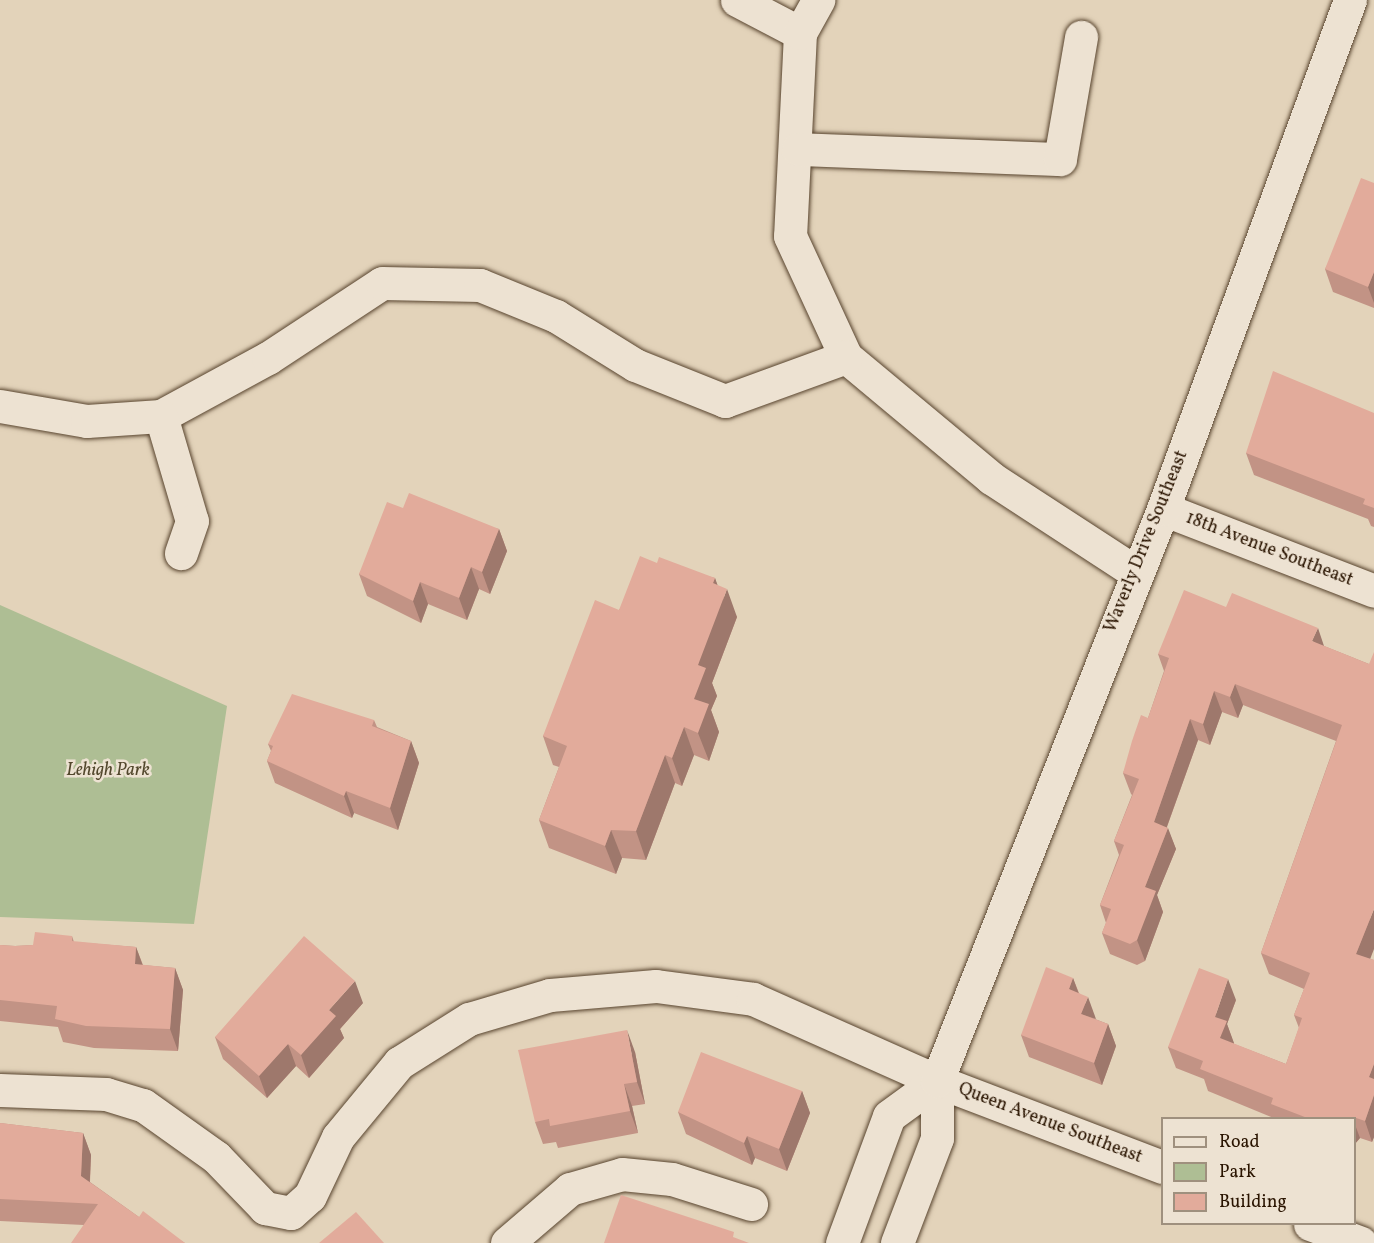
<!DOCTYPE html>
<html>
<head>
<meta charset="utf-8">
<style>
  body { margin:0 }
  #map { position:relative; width:1374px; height:1243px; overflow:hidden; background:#e3d3ba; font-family:Vollkorn,serif }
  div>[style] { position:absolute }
  .green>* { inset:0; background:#aebe94 }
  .roads { filter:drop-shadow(0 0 2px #58442e) drop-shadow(0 0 2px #58442e) }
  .minor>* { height:33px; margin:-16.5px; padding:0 16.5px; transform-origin:16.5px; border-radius:16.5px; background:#ede2d2 }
  .secondary>* { height:33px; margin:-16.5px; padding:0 16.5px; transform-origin:16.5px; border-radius:16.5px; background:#ede2d2 }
  .wall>* { inset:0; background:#c29385 }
  .shaded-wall>* { inset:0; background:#9e786c }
  .building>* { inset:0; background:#e2ab9b }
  span { translate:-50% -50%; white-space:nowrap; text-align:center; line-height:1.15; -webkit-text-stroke:5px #ede2d2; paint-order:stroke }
  .street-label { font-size:18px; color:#2a1400 }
  .park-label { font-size:18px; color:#52472c; font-style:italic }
  .legend { position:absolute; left:1161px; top:1117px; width:195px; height:108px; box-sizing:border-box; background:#ede2d2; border:2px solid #9f907e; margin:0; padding:8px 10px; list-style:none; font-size:18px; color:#2a1400 }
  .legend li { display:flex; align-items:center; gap:12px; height:30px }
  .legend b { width:30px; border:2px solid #9f907e }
</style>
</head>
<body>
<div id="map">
  <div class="green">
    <div style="clip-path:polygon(0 605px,227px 706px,194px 924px,0 917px)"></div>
  </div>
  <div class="roads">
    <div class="minor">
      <div style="left:737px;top:0;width:71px;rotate:27.6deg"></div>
      <div style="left:800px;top:33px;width:203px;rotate:92.8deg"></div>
      <div style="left:790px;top:236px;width:133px;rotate:65.2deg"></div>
      <div style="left:846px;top:357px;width:189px;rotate:39.8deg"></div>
      <div style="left:991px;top:478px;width:172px;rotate:33.1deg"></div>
      <div style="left:800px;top:33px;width:38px;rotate:-61deg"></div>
      <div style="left:798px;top:149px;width:262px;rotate:2.2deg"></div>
      <div style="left:1060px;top:159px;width:124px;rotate:-80.2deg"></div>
      <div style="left:0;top:406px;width:88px;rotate:9.8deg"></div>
      <div style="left:87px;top:421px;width:74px;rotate:-3.9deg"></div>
      <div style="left:161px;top:416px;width:122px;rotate:-28.5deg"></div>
      <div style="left:268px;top:358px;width:136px;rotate:-33.3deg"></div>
      <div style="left:382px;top:283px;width:98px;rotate:1.2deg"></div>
      <div style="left:480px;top:285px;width:82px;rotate:22.2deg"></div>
      <div style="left:556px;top:316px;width:93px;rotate:31.8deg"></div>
      <div style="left:635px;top:365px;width:97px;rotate:21.8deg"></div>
      <div style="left:725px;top:401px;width:129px;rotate:-20deg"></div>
      <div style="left:161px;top:416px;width:109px;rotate:73.6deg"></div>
      <div style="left:192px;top:521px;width:34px;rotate:109deg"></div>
      <div style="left:1163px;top:509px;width:226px;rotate:21.2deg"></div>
      <div style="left:0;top:1090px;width:106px;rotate:2.2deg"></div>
      <div style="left:106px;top:1094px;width:39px;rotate:17deg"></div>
      <div style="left:143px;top:1105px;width:90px;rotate:35.5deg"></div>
      <div style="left:216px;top:1157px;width:71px;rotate:46.1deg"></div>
      <div style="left:265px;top:1208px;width:26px;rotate:11deg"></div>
      <div style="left:291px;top:1213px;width:25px;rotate:-42deg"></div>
      <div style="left:310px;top:1196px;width:65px;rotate:-64.6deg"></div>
      <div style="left:338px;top:1137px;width:96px;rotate:-50.5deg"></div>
      <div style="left:399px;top:1063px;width:83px;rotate:-32.2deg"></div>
      <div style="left:469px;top:1019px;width:84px;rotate:-16.5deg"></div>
      <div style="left:550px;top:995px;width:106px;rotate:-4.9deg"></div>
      <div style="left:656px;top:986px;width:98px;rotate:7.6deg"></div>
      <div style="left:753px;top:999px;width:201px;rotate:24deg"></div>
      <div style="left:507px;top:1243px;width:83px;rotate:-40.6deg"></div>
      <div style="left:570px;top:1189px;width:54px;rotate:-16.1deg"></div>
      <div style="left:622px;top:1174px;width:50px;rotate:5.7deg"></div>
      <div style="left:672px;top:1179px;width:83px;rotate:17.6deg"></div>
    </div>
    <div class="secondary">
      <div style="left:937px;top:1081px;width:241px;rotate:20.9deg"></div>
      <div style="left:1310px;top:1224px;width:54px;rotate:20.4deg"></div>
      <div style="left:842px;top:1243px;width:135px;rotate:-69.7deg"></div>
      <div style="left:889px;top:1116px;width:59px;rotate:-36.1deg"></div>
      <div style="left:897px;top:1243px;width:112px;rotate:-69.1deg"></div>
      <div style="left:937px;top:1138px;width:57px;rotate:-90deg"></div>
      <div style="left:937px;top:1081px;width:615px;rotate:-68.44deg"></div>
      <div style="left:1163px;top:509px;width:542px;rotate:-69.83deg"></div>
    </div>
  </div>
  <div class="wall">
    <div style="clip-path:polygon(1374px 183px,1374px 308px,1333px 292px,1325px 269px)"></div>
    <div style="clip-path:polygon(1374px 413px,1374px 527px,1371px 526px,1368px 519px,1254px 475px,1246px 453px)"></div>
    <div style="clip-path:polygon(403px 508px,499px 529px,507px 551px,490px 594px,479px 589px,467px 620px,428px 604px,421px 623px,367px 596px,359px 574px)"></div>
    <div style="clip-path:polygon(657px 563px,715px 578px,717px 585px,737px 617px,712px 683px,717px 696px,711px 710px,719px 732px,709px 761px,694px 755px,682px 786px,675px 783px,646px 860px,622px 858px,616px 874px,549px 848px,539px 820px,559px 767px,553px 765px,543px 736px,619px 610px)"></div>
    <div style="clip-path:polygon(1324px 646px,1369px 664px,1370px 959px,1374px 960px,1374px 1137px,1372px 1142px,1360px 1138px,1354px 1145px,1354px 1119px,1276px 1119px,1208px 1091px,1204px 1079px,1176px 1068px,1168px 1047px,1236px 1000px,1227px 1024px,1234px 1044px,1286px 1064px,1299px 1028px,1294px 1015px,1304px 989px,1269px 974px,1261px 953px,1336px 741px,1243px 705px,1238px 718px,1222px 712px,1210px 745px,1198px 740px,1167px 827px,1176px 849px,1157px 895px,1163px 912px,1145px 961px,1137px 965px,1110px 954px,1102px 933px,1106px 923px,1100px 905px,1119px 855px,1114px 841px,1132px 795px,1131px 794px,1123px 773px,1148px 718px,1164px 671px,1158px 654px)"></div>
    <div style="clip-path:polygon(374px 720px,377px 727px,411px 741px,419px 763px,398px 830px,354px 813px,352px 818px,275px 783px,267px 761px,271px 751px,268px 744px)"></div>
    <div style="clip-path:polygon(72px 936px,74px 942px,136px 947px,143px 965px,175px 968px,183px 990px,178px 1051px,94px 1048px,63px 1042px,58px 1027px,0 1021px,0 945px,15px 946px,33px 945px)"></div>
    <div style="clip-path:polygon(1073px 978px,1079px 993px,1095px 1019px,1108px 1024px,1116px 1046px,1102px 1085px,1029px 1057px,1021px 1035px)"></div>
    <div style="clip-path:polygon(363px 1003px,340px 1029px,344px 1038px,309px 1078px,296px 1066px,267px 1098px,223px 1059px,215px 1037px)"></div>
    <div style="clip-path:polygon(635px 1052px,645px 1104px,632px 1106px,638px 1133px,558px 1148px,556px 1142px,543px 1144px,535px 1122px)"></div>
    <div style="clip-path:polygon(802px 1091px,810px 1113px,787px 1171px,755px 1158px,752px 1165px,686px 1134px,678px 1112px)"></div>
    <div style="clip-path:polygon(0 1123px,83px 1133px,91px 1155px,90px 1182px,139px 1217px,185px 1243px,84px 1225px,0 1221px)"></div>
  </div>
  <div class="shaded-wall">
    <div style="clip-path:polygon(1374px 272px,1374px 303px,1368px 287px)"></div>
    <div style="clip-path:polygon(499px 529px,507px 551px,490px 594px,482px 572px)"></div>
    <div style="clip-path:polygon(471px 567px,479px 589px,467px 620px,459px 598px)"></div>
    <div style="clip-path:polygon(715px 578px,723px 600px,727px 589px,737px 617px,712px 683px,717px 696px,711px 710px,719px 732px,709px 761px,698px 733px,694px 699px,698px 665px,713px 583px)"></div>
    <div style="clip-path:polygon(420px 582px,428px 604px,421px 623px,413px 601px)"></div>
    <div style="clip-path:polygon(1318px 628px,1325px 649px,1312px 641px)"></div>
    <div style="clip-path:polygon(1235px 684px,1243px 705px,1238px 718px,1230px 697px)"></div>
    <div style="clip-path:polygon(1214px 691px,1222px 712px,1210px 745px,1203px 724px)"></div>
    <div style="clip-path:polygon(1190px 719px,1198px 740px,1161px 843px,1154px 822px)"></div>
    <div style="clip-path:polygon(684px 727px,694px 755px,682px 786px,672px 758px)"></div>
    <div style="clip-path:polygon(411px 741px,419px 763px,398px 830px,390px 808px)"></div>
    <div style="clip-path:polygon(665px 755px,675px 783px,646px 860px,636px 831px)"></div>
    <div style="clip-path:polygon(346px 791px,354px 813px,352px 818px,344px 796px)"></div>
    <div style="clip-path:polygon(1168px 828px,1176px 849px,1157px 895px,1163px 912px,1145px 961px,1137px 940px,1145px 887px)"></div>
    <div style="clip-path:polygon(611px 830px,622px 858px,616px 874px,605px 846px)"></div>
    <div style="clip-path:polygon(1374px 909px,1374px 949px,1364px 975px,1356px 954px)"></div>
    <div style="clip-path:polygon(136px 947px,144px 969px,135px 964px)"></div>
    <div style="clip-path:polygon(175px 968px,183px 990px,178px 1051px,170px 1029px)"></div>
    <div style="clip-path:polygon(1073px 978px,1081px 1000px,1069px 989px)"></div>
    <div style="clip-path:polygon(1228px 979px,1236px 1000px,1227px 1024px,1234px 1043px,1227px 1059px,1220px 1038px,1215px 1017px)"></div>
    <div style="clip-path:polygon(355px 981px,363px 1003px,340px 1029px,344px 1038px,309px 1078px,301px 1055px,329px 1010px)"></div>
    <div style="clip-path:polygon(1088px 997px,1096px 1019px,1081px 1014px)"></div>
    <div style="clip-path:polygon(1108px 1024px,1116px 1046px,1102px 1085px,1094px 1063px)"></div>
    <div style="clip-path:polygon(627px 1030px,635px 1052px,645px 1104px,637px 1082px)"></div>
    <div style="clip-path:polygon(288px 1044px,296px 1066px,267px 1098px,259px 1076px)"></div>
    <div style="clip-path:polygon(1374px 1064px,1374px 1092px,1369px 1077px)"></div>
    <div style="clip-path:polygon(624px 1084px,632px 1106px,638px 1133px,630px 1111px)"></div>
    <div style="clip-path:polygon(802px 1091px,810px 1113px,787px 1171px,779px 1149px)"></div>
    <div style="clip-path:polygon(1374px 1095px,1374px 1137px,1372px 1142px,1365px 1121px)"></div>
    <div style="clip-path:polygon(1354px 1122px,1360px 1138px,1354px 1145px)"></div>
    <div style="clip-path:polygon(83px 1133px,91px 1155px,89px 1198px,81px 1176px)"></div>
    <div style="clip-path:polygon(747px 1136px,755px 1158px,752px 1165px,744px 1143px)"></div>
  </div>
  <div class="building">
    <div style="clip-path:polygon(1361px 178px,1374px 183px,1374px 272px,1368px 287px,1325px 269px)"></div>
    <div style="clip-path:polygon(1273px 371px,1374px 413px,1374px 508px,1363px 504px,1365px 499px,1246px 453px)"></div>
    <div style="clip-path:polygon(409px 493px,499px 529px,482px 572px,471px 567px,459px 598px,420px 582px,413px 601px,359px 574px,387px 502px,403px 508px)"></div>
    <div style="clip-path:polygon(640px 556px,657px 563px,659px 557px,715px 578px,713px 583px,727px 589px,698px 665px,706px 668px,694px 699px,709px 704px,698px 733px,684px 727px,672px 758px,665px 755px,636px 831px,611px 830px,605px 846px,539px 820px,567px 746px,543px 736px,595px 600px,619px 610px)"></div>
    <div style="clip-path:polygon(1184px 590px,1226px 607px,1232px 593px,1318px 628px,1312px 641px,1369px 664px,1374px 652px,1374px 909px,1356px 954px,1374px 960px,1374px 1064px,1369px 1077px,1374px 1079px,1374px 1095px,1365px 1121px,1353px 1117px,1351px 1119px,1310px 1119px,1271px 1104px,1273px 1098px,1200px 1069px,1203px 1061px,1168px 1047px,1199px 968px,1228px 979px,1215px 1017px,1227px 1021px,1220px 1038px,1286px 1064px,1302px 1018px,1294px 1015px,1310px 973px,1261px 953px,1342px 725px,1235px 684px,1230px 697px,1214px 691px,1203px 724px,1190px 719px,1154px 822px,1168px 828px,1145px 887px,1156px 891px,1137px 940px,1130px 944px,1102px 933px,1111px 909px,1100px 905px,1124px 845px,1114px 841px,1139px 779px,1123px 773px,1132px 741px,1141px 715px,1148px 718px,1169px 658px,1158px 654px)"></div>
    <div style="clip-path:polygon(292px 694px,374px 720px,372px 726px,411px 741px,390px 808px,346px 791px,344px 796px,267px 761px,273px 746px,268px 744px)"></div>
    <div style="clip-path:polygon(35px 932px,72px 936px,72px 941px,136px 947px,135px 964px,175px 968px,170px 1029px,86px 1026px,55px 1019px,57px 1006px,0 1000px,0 945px,15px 946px,33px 945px)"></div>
    <div style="clip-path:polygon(304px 936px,355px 981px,329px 1010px,336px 1016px,301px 1055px,288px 1044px,259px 1076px,215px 1037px)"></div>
    <div style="clip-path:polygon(1046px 967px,1073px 978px,1069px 989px,1088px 997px,1081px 1014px,1108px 1024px,1094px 1063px,1021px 1035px)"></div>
    <div style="clip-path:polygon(627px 1030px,637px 1082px,624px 1084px,630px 1111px,550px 1126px,549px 1119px,535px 1122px,518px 1050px)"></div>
    <div style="clip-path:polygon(701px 1052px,802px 1091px,779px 1149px,747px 1136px,744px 1143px,678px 1112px)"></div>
    <div style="clip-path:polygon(0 1123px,83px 1133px,81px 1176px,139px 1217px,143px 1211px,185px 1243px,71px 1243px,98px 1204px,0 1199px)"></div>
    <div style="clip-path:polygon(621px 1195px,734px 1232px,733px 1237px,749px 1243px,604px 1243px)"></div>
    <div style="clip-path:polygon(356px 1212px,384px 1243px,319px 1243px)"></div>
  </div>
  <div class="street-label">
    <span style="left:1147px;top:542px;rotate:-68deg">Waverly Drive Southeast</span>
    <span style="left:1269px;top:550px;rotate:21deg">18th Avenue Southeast</span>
    <span style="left:1050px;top:1124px;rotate:21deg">Queen Avenue Southeast</span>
  </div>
  <div class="park-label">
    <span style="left:108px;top:771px">Lehigh Park</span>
  </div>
  <ul class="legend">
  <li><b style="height:8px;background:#ede2d2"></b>Road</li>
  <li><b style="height:16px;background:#aebe94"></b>Park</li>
  <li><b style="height:16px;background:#e2ab9b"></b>Building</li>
  </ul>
</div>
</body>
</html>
